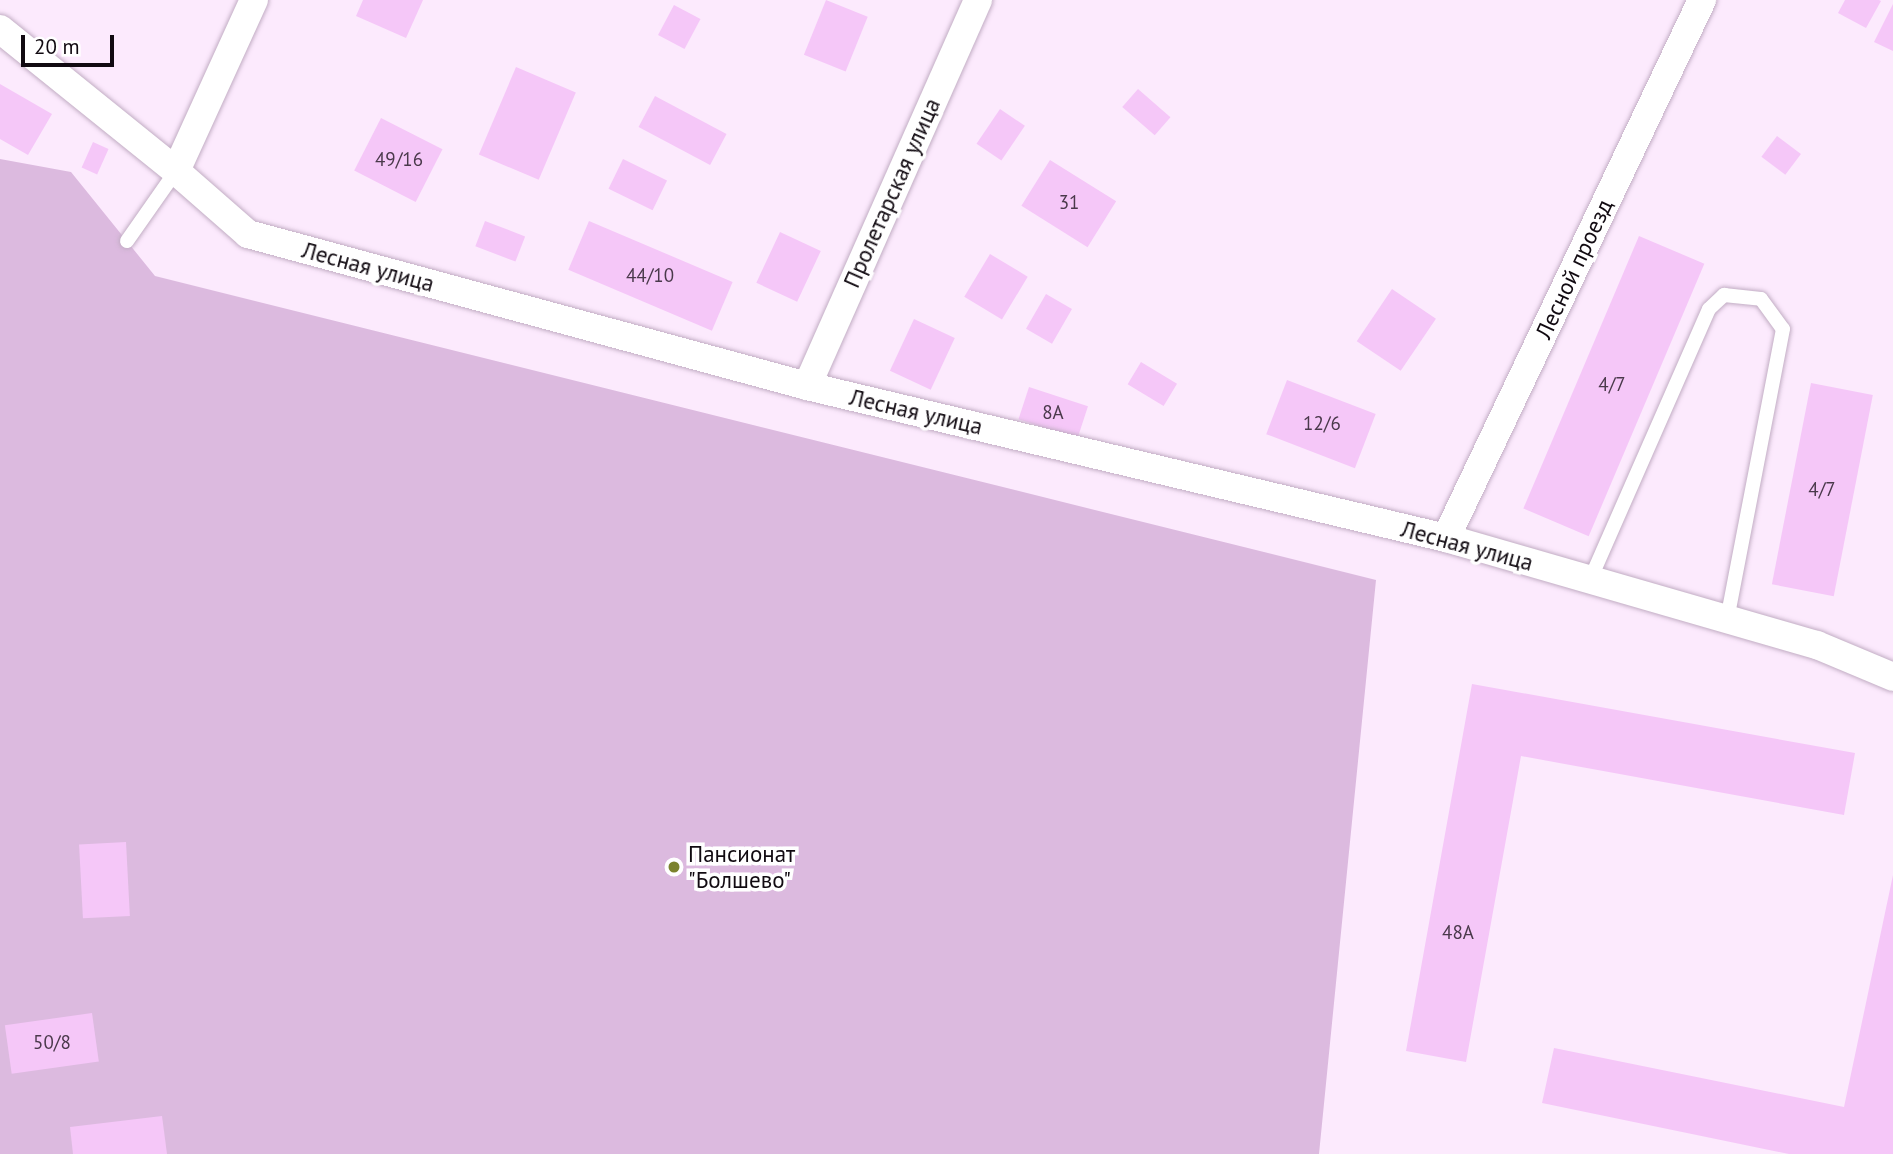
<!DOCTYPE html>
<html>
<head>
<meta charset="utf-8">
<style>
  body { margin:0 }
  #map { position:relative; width:1893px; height:1154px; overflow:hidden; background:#fceafd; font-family:"PT Sans",sans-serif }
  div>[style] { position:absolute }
  .green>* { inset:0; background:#dcbadf }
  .building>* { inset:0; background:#f5c7f8; transform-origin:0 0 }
  .roads { filter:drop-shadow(0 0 2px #c2adc4) drop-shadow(0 0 2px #c2adc4) }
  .lane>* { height:14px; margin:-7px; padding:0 7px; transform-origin:7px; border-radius:7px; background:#fff }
  .street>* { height:28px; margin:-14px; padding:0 14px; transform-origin:14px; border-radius:14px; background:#fff }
  .dots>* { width:19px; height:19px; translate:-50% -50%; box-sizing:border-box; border:4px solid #fff; border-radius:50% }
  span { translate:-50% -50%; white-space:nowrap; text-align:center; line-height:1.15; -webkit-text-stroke:7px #fff; paint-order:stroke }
  .number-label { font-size:19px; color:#4a394b }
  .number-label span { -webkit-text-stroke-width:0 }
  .street-label { font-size:23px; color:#110a11 }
  .poi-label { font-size:23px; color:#110a11 }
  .left { translate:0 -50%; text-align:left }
  .scale { position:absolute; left:21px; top:35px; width:93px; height:32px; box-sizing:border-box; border:4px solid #110a11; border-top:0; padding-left:9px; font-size:21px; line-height:24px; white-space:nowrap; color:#110a11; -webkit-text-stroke:5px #fff; paint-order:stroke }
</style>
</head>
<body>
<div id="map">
  <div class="green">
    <div style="clip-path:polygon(0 159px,71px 172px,155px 276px,1376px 580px,1319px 1154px,0 1154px)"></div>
  </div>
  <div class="building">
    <div style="clip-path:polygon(363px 0,423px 0,406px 38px,356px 16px)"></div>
    <div style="left:826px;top:0;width:45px;height:59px;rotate:22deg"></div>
    <div style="clip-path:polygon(1845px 0,1879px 0,1881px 1px,1866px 28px,1838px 13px)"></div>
    <div style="clip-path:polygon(1893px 4px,1893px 51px,1874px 42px)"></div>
    <div style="left:674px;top:5px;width:30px;height:34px;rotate:28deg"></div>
    <div style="left:516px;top:67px;width:65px;height:95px;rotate:23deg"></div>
    <div style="clip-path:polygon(0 84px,52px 114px,28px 155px,0 139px)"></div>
    <div style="left:1138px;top:89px;width:43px;height:24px;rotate:41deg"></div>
    <div style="left:655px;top:96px;width:81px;height:35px;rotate:28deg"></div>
    <div style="left:1000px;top:109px;width:30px;height:42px;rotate:34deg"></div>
    <div style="left:381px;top:118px;width:69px;height:59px;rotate:27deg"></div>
    <div style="left:1777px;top:136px;width:30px;height:26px;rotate:37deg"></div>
    <div style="left:93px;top:142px;width:17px;height:28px;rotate:24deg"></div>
    <div style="left:623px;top:159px;width:49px;height:33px;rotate:26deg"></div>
    <div style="left:1050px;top:160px;width:78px;height:54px;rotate:32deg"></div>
    <div style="left:485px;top:221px;width:43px;height:27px;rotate:21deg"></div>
    <div style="left:589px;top:221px;width:156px;height:53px;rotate:23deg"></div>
    <div style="left:780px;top:232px;width:45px;height:56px;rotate:25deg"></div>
    <div style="left:1639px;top:236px;width:71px;height:296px;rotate:23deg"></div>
    <div style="left:990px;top:254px;width:44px;height:50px;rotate:31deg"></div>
    <div style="left:1392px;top:289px;width:53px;height:63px;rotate:34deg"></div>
    <div style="left:1046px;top:294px;width:30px;height:40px;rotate:30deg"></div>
    <div style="left:914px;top:319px;width:45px;height:57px;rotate:25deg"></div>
    <div style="left:1141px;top:362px;width:42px;height:26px;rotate:31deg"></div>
    <div style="left:1287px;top:380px;width:95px;height:58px;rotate:21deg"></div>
    <div style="left:1811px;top:383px;width:63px;height:205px;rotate:11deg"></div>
    <div style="left:1029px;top:387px;width:62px;height:34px;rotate:18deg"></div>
    <div style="clip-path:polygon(1472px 684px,1855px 753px,1844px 815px,1521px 756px,1466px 1062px,1406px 1051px)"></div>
    <div style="left:126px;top:842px;width:74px;height:47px;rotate:87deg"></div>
    <div style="clip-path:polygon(1893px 875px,1893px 1154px,1789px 1154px,1542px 1103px,1554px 1048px,1844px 1107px)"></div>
    <div style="left:92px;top:1013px;width:49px;height:88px;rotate:82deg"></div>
    <div style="clip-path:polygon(162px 1116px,167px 1154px,73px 1154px,70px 1127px)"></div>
  </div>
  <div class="roads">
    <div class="lane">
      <div style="left:127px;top:241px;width:85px;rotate:-55deg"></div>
      <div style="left:1590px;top:580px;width:296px;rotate:-66.3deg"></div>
      <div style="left:1709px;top:309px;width:21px;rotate:-43deg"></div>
      <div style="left:1724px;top:295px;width:37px;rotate:6deg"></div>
      <div style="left:1761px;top:299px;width:37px;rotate:54deg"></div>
      <div style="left:1783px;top:329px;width:295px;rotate:100.9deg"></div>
    </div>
    <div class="street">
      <div style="left:0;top:29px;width:226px;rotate:38.9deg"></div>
      <div style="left:176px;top:171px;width:96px;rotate:41.2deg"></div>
      <div style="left:248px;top:234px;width:579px;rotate:15.21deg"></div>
      <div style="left:807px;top:386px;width:657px;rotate:13.38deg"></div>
      <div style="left:1446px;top:538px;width:386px;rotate:16.1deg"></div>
      <div style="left:1817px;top:645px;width:82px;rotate:22.8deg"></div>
      <div style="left:176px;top:171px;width:188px;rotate:-65.5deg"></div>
      <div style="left:807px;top:386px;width:422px;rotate:-66.1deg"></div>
      <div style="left:1446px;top:538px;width:596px;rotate:-64.55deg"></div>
    </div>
  </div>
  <div class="dots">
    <div style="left:674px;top:867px;background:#7b822d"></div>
  </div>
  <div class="number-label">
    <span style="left:399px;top:160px">49/16</span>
    <span style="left:1069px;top:203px">31</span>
    <span style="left:650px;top:276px">44/10</span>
    <span style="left:1612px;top:385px">4/7</span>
    <span style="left:1053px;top:413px">8А</span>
    <span style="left:1322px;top:424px">12/6</span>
    <span style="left:1822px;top:490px">4/7</span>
    <span style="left:1458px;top:933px">48А</span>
    <span style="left:52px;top:1043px">50/8</span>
  </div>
  <div class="street-label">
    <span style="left:892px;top:193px;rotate:-66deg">Пролетарская улица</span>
    <span style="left:368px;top:267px;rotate:15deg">Лесная улица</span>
    <span style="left:1574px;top:269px;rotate:-65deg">Лесной проезд</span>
    <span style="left:916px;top:412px;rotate:13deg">Лесная улица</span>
    <span style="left:1467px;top:546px;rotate:15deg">Лесная улица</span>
  </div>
  <div class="poi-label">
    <span class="left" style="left:688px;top:867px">Пансионат<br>"Болшево"</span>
  </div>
  <div class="scale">20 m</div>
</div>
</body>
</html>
